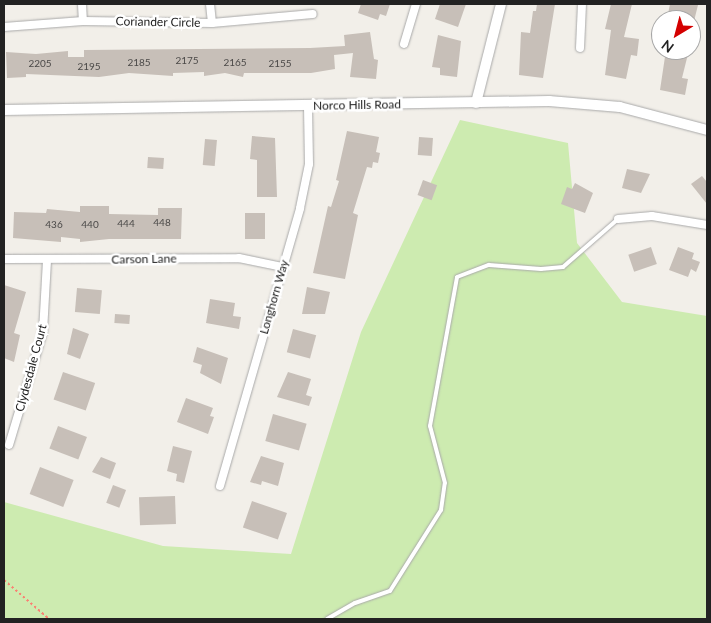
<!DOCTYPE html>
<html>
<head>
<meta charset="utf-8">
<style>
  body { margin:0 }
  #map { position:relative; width:711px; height:623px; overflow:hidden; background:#f2efe9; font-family:Lato,sans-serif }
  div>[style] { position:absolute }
  .grass>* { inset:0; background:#cdebb0 }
  .building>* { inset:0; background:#c7bfb8; transform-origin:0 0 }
  .path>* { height:2px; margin-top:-1px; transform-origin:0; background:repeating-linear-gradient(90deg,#fa8072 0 2.5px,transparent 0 5px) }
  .roads { filter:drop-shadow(0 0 1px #a9a9a9) drop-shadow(0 0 1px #a9a9a9) }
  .service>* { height:4px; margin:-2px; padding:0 2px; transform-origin:2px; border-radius:2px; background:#fff }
  .minor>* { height:8px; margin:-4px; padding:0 4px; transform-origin:4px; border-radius:4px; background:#fff }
  .tertiary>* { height:10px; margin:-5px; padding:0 5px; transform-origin:5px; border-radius:5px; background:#fff }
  span { translate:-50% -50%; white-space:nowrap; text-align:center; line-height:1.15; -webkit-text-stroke:5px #fff; paint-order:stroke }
  .number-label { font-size:10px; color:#4b4948 }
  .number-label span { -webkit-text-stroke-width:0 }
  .street-label { font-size:12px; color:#222 }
  .frame { position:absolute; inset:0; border:5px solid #222; pointer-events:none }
  .north { position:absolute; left:651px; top:10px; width:50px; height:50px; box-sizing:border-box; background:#fff; border:1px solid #a7a7a7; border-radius:50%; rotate:217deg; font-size:14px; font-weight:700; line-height:20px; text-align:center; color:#222 }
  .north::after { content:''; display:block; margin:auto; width:18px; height:22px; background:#d40000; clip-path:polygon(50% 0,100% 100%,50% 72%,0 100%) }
</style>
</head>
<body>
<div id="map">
  <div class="grass">
    <div style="clip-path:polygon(460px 120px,568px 143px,577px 243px,622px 302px,707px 316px,707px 619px,4px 619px,4px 502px,163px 546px,291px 554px,361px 332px)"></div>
  </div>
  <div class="building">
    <div style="clip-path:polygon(361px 4px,390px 4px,386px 16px,380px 14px,378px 20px,358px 13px)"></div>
    <div style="clip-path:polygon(440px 4px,466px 4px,458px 27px,435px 19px)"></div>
    <div style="clip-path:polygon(537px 4px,555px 4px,543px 78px,519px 75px,521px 32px,530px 33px,533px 11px,536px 11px)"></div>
    <div style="clip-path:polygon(611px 4px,632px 4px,624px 37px,639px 39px,637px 56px,631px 55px,626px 79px,605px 75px,611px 30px,605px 29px)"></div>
    <div style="clip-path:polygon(670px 4px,698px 5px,694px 21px,668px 14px)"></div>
    <div style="clip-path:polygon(370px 32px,374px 59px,378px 60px,376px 79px,350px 77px,353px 53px,334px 55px,335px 69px,311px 73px,244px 73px,243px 77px,225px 73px,204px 76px,204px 72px,173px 73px,173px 76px,129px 73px,99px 77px,26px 74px,26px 77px,7px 78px,6px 52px,36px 54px,68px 51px,68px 57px,84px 57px,84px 50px,310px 48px,345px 46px,344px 35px)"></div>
    <div style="clip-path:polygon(438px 35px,461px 41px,457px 77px,440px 75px,440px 68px,432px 67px)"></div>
    <div style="clip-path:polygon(666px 50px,689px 50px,682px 78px,688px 79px,685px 95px,660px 90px)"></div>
    <div style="clip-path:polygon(347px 131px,379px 137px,376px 152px,380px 153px,378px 163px,373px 162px,372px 168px,367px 167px,353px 213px,358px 215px,345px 279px,313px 273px,328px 206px,331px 207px,339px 181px,336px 180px)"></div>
    <div style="clip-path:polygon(252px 136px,275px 138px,277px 197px,257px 197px,257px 160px,250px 159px)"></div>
    <div style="left:419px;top:137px;width:14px;height:18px;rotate:4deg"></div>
    <div style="left:205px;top:139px;width:12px;height:26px;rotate:5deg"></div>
    <div style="left:148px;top:157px;width:16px;height:11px;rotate:4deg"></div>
    <div style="clip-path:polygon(627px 169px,650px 174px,641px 193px,622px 188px)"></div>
    <div style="clip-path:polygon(702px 176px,707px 182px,707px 204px,691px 184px)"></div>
    <div style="left:423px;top:180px;width:15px;height:16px;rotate:20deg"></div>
    <div style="clip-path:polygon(575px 183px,593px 193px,585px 213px,561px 204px,567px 187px,572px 189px)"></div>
    <div style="clip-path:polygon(80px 206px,109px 206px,109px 214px,158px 215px,158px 208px,182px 208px,181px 239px,109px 239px,80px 242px,80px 239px,61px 237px,61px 242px,13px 238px,14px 212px,46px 213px,47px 209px,80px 212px)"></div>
    <div style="left:245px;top:213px;width:20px;height:26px"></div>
    <div style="left:651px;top:247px;width:18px;height:24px;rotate:71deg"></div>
    <div style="clip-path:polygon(678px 247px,694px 253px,692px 259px,700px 262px,696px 272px,691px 269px,688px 277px,669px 270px)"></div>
    <div style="clip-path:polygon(4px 285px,26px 292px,14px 333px,20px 335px,14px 362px,4px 358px)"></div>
    <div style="clip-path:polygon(307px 287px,330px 292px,325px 314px,302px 314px)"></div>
    <div style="left:77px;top:288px;width:25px;height:24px;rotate:5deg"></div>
    <div style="clip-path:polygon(210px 299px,235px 303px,233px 316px,241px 317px,239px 329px,206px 323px)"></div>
    <div style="left:115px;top:314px;width:15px;height:9px;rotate:4deg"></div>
    <div style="clip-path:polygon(73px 328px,89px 334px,80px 359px,67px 354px)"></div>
    <div style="left:293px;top:329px;width:24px;height:24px;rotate:15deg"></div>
    <div style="clip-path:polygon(197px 347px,228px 358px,221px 384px,200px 373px,202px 365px,193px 362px)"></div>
    <div style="left:63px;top:372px;width:34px;height:29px;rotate:19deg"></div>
    <div style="clip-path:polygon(288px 372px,311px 379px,306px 395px,312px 397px,309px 406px,277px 397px)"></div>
    <div style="clip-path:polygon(186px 398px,213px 408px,210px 416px,214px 417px,208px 434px,177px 422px)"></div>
    <div style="left:273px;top:414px;width:35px;height:28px;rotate:16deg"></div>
    <div style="left:58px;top:426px;width:31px;height:24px;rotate:21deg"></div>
    <div style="clip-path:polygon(173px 446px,192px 451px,184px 483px,176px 481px,177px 474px,167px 471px)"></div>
    <div style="clip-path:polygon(261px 456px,284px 463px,278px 486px,262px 481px,261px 485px,250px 482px)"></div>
    <div style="clip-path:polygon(101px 457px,116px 463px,110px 479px,92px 472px)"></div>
    <div style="left:40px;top:467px;width:36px;height:29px;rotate:21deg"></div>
    <div style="left:113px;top:485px;width:14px;height:19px;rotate:21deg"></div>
    <div style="left:175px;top:496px;width:28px;height:36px;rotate:88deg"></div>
    <div style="left:252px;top:501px;width:37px;height:28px;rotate:19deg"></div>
  </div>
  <div class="path">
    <div style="left:4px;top:580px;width:60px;rotate:40.9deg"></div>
  </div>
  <div class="roads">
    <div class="service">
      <div style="left:327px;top:619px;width:32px;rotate:-30deg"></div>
      <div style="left:355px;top:603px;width:37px;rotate:-19deg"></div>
      <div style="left:390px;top:591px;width:96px;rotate:-57.8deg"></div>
      <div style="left:441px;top:510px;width:27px;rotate:-82deg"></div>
      <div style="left:445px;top:483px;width:59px;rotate:-104.7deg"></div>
      <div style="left:430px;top:426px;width:151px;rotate:-79.7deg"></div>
      <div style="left:457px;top:277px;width:34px;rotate:-21deg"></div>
      <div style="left:489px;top:265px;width:52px;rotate:4.4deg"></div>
      <div style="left:541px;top:269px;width:22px;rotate:-5deg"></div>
      <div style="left:563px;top:267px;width:73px;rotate:-41.1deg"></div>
    </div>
    <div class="minor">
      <div style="left:82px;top:4px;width:17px;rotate:87deg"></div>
      <div style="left:210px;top:4px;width:19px;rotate:84deg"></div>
      <div style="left:4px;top:27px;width:79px;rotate:-4.3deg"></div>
      <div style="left:83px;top:21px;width:129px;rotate:0.9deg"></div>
      <div style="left:212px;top:23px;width:101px;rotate:-5.1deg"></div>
      <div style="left:404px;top:44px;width:42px;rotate:-73.3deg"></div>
      <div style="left:580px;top:48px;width:44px;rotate:-87.4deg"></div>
      <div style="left:618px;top:219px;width:34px;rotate:-5deg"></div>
      <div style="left:652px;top:216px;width:56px;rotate:9.3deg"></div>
      <div style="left:4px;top:259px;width:235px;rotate:-0.2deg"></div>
      <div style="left:239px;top:258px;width:45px;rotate:11.6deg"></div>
      <div style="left:9px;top:445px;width:118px;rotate:-73.3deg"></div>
      <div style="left:43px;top:332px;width:72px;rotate:-86.8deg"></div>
      <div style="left:220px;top:486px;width:289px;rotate:-73.9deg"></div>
      <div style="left:300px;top:208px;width:45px;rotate:-78.4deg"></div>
      <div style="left:309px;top:164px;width:58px;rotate:-91deg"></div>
    </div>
    <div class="tertiary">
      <div style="left:476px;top:103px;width:102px;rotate:-75.8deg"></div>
      <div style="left:4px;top:110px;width:545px;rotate:-0.95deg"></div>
      <div style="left:549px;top:101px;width:71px;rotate:4.8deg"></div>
      <div style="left:620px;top:107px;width:90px;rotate:14.8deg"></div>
    </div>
  </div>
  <div class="number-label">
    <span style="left:187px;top:61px">2175</span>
    <span style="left:139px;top:63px">2185</span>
    <span style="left:235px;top:63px">2165</span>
    <span style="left:40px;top:64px">2205</span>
    <span style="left:280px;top:64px">2155</span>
    <span style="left:89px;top:67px">2195</span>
    <span style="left:162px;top:223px">448</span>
    <span style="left:126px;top:224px">444</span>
    <span style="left:54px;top:225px">436</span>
    <span style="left:90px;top:225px">440</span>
  </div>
  <div class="street-label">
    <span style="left:158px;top:22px;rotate:1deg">Coriander Circle</span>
    <span style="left:357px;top:105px;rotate:-1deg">Norco Hills Road</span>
    <span style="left:144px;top:259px;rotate:-1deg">Carson Lane</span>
    <span style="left:274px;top:297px;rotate:-74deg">Longhorn Way</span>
    <span style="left:31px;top:368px;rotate:-75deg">Clydesdale Court</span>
  </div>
  <div class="frame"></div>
  <div class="north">N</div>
</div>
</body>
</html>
